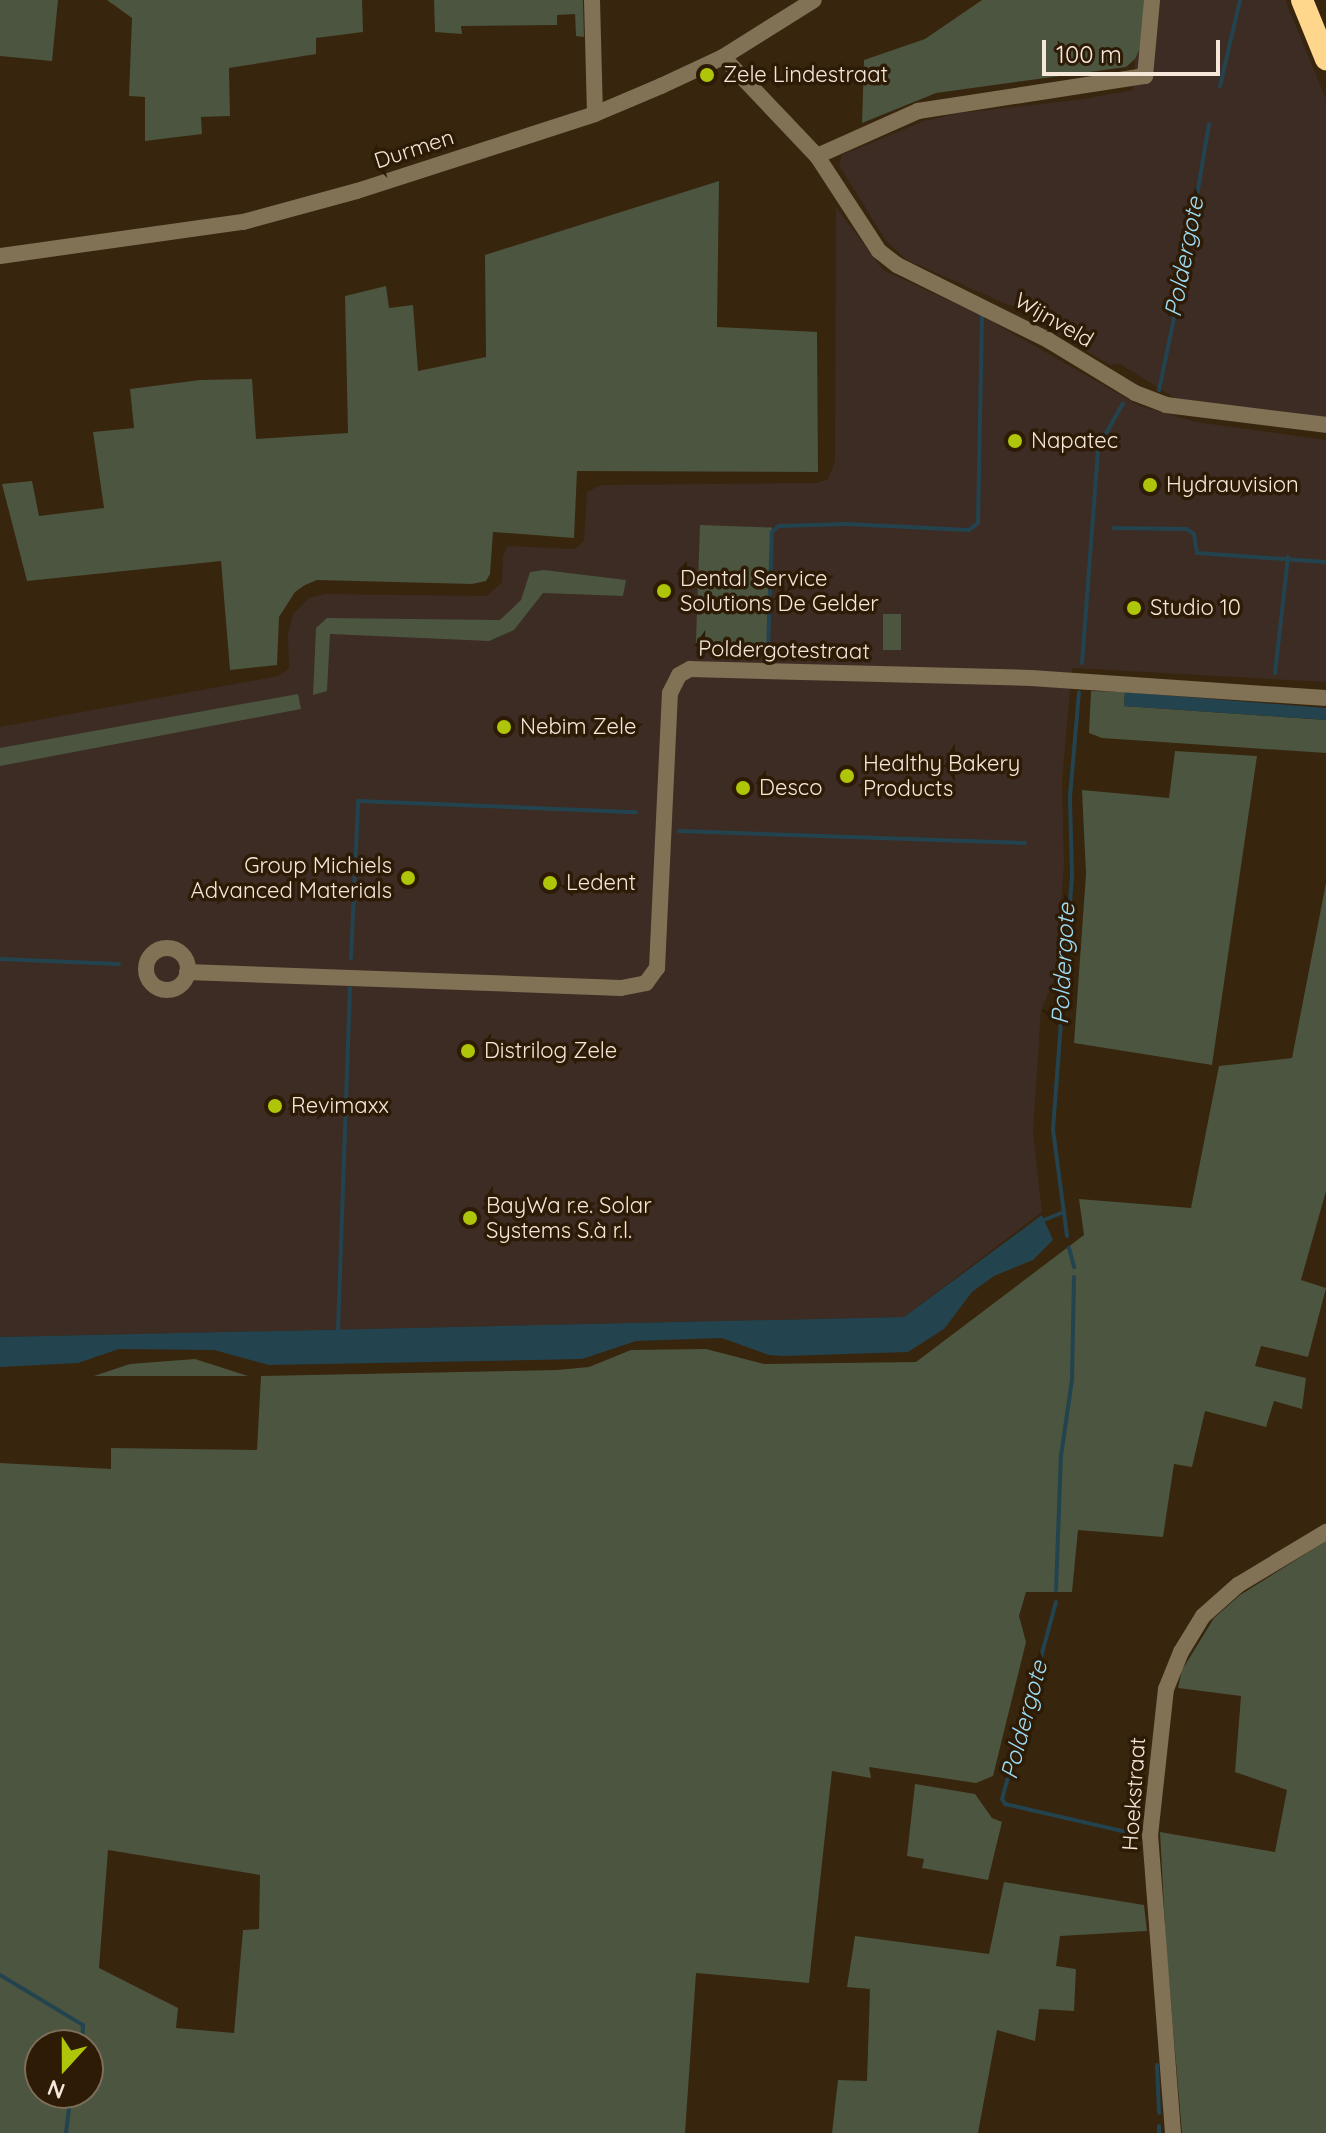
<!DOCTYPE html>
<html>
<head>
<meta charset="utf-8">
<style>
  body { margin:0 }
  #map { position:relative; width:1326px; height:2133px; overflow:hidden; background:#37250e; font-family:Quicksand,sans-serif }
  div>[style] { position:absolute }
  .industrial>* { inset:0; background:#3d2c24 }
  .green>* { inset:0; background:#4b553f; transform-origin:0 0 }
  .water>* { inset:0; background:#23434f }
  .stream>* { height:4px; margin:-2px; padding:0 2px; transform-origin:2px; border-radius:2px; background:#23434f }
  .minor>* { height:16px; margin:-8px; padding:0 8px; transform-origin:8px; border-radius:8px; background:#817155 }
  .minor>.ring { margin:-8px; padding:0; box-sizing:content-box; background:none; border:16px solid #817155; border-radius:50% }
  .highway>* { height:22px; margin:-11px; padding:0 11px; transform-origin:11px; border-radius:11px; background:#fed68c }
  .dots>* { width:22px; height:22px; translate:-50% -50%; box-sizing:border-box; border:4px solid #2d1b05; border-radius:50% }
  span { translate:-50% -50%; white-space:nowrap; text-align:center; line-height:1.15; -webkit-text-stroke:7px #2d1b05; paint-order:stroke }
  .poi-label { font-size:22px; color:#f5e8db }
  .left { translate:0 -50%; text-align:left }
  .right { translate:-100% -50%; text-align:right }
  .street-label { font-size:22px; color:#f5e8db }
  .water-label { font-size:24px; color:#9ddcf5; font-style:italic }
  .north { position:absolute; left:24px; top:2029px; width:80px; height:80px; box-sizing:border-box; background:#2d1b05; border:2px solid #7d6d5b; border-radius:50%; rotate:201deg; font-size:22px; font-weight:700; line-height:32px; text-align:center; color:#f5e8db }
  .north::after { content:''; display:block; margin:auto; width:28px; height:36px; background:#aec509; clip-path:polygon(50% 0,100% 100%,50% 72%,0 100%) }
  .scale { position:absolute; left:1042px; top:40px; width:178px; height:36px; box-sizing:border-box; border:4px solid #f5e8db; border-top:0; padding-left:10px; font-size:24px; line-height:28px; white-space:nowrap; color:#f5e8db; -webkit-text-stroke:6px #2d1b05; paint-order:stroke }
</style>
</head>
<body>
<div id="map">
  <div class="industrial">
    <div style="clip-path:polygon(1149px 0,1285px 0,1326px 99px,1326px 419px,1175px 398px,1120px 364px,1110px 365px,1013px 307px,907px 260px,886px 241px,839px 165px,842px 155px,924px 121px,959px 113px,1077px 100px,1133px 90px,1135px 59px,1145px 38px)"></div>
    <div style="clip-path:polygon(836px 207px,883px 270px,982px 316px,1140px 406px,1196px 422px,1326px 440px,1326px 682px,1072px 668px,1062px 780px,1064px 866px,1055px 978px,1041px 1010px,1033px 1133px,1042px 1212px,904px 1317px,0 1337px,0 727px,278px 676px,289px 669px,288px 634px,293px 614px,309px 598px,325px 594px,487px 596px,502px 582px,503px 556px,507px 546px,575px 549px,584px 541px,587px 492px,601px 485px,817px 483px,828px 479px,835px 462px)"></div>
  </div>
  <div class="green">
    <div style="clip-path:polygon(0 0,58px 0,52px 61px,0 56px)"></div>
    <div style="clip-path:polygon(107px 0,362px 0,363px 32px,316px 38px,316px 54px,229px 68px,230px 116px,201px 117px,202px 134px,145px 141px,145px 97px,129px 96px,132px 18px)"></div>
    <div style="clip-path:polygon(434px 0,583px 0,584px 37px,576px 36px,575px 14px,557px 15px,557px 25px,461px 26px,462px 34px,435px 32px)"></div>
    <div style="clip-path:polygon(982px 0,1149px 0,1145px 38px,1135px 59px,1126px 67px,936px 93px,862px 123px,864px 60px,925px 39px)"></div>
    <div style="clip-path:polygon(719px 181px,717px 327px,817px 332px,818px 472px,577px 471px,574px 538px,493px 532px,490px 574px,486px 581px,472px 584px,317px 580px,305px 585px,295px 592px,279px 617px,277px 665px,230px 670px,221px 561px,27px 581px,2px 484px,32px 481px,39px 516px,104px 508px,93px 432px,134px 428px,130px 389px,200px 380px,252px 379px,256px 439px,348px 433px,345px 296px,386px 286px,389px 308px,413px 305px,418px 371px,486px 357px,485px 255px)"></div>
    <div style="left:700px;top:525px;width:72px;height:123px;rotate:2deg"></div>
    <div style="clip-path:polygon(544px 570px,626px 580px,623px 596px,543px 593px,514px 630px,489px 641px,330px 634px,327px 691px,313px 695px,316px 628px,327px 618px,500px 620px,521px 600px,530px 572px)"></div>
    <div style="left:883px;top:614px;width:18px;height:36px"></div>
    <div style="clip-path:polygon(1091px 691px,1125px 692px,1124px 706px,1326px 720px,1326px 753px,1102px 738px,1089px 733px)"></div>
    <div style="clip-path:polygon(298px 694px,301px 709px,0 766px,0 748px)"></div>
    <div style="clip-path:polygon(1175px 751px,1257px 756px,1212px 1065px,1074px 1043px,1086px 874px,1082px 790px,1169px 798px)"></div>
    <div style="clip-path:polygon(evenodd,1326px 883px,1326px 1191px,1301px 1280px,1326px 1288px,1308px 1357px,1261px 1346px,1255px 1366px,1306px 1378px,1302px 1409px,1274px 1401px,1266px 1427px,1205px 1411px,1192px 1467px,1174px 1464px,1163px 1537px,1078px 1530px,1072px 1592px,1026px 1592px,1019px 1616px,1026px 1642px,993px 1776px,976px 1783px,869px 1767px,871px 1778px,832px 1771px,809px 1983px,696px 1973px,685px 2133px,0 2133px,0 1463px,111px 1469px,111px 1448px,257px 1450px,261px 1376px,557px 1370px,589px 1367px,631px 1350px,706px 1349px,764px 1364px,916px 1362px,1084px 1235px,1079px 1199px,1191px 1208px,1219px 1066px,1292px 1058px,1326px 883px,108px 1850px,260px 1875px,259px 1929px,243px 1930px,234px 2033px,176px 2028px,178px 2008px,99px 1968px,108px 1850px,1326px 883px,40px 2045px,88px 2045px,88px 2093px,40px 2093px,40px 2045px)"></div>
    <div style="clip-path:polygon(195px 1359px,248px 1376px,94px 1376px,130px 1364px)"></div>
    <div style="clip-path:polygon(1326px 1541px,1326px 2133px,1182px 2133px,1166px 1946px,1160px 1832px,1275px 1852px,1287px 1790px,1235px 1772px,1241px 1696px,1178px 1688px,1182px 1670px,1214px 1618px,1240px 1595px)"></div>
    <div style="clip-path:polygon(915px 1784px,975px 1794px,992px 1818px,1002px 1822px,988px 1880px,922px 1868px,924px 1859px,907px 1856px)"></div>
    <div style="clip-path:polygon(1004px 1882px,1144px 1905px,1147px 1931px,1060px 1936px,1056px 1966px,1076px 1969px,1074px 2011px,1039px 2009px,1035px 2041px,997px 2030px,978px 2133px,832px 2133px,838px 2080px,867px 2081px,870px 1989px,847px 1987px,855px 1936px,989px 1954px)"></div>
  </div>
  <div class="water">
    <div style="clip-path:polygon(1125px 692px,1326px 708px,1326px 720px,1124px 706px)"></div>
    <div style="clip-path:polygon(1042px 1215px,1053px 1240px,1033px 1260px,994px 1276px,972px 1292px,944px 1329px,908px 1352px,784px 1356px,769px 1355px,722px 1338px,636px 1341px,582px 1359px,269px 1365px,214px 1350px,119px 1349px,78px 1363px,0 1367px,0 1337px,904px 1317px)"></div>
  </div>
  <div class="stream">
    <div style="left:1220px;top:86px;width:88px;rotate:-76.9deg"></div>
    <div style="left:1159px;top:390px;width:132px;rotate:-78.2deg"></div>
    <div style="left:1186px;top:261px;width:139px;rotate:-80.5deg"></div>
    <div style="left:1114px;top:528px;width:73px;rotate:0.8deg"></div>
    <div style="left:1187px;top:529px;width:9px;rotate:36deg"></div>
    <div style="left:1194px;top:534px;width:19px;rotate:81deg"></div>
    <div style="left:1197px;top:553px;width:129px;rotate:4deg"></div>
    <div style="left:768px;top:650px;width:118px;rotate:-88.1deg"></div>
    <div style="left:772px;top:532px;width:9px;rotate:-41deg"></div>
    <div style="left:779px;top:526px;width:68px;rotate:-1.7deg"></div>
    <div style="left:847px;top:524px;width:122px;rotate:2.8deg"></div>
    <div style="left:969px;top:530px;width:11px;rotate:-38deg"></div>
    <div style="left:978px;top:523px;width:207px;rotate:-88.9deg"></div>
    <div style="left:1082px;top:663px;width:216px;rotate:-85.7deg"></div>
    <div style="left:1098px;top:448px;width:51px;rotate:-60.9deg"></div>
    <div style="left:1275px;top:673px;width:117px;rotate:-83.6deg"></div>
    <div style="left:679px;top:831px;width:346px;rotate:2deg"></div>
    <div style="left:351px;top:958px;width:157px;rotate:-87.4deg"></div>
    <div style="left:358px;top:801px;width:278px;rotate:2.3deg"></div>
    <div style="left:0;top:959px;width:119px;rotate:2.4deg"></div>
    <div style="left:1044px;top:1220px;width:22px;rotate:-22deg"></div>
    <div style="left:1067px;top:1236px;width:108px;rotate:-97.5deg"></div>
    <div style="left:1053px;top:1129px;width:255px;rotate:-85.7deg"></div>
    <div style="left:1072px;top:875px;width:78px;rotate:-91.5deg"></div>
    <div style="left:1070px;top:797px;width:105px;rotate:-85.1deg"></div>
    <div style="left:1069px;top:1248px;width:20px;rotate:75deg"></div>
    <div style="left:338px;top:1330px;width:342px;rotate:-88deg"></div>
    <div style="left:1056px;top:1590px;width:134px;rotate:-87.9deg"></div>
    <div style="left:1061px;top:1456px;width:77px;rotate:-81.8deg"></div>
    <div style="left:1072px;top:1380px;width:103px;rotate:-88.9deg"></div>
    <div style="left:1056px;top:1602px;width:204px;rotate:105.3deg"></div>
    <div style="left:1002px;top:1799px;width:6px;rotate:59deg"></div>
    <div style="left:1005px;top:1804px;width:133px;rotate:13deg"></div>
    <div style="left:0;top:1975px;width:97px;rotate:31.1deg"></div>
    <div style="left:83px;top:2025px;width:20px;rotate:93deg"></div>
    <div style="left:1157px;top:2065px;width:48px;rotate:87.6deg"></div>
    <div style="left:66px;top:2133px;width:40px;rotate:-82.9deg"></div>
    <div style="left:1159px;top:2133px;width:7px;rotate:-90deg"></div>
  </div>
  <div class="minor">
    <div style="left:592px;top:0;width:114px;rotate:88.5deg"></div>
    <div style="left:723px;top:57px;width:137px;rotate:46.5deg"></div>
    <div style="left:817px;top:156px;width:113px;rotate:56.9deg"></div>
    <div style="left:879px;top:251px;width:23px;rotate:38deg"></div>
    <div style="left:897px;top:265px;width:169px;rotate:26.4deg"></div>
    <div style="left:1048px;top:340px;width:102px;rotate:31.3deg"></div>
    <div style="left:1135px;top:393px;width:33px;rotate:21deg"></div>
    <div style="left:1166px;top:405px;width:161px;rotate:7.1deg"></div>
    <div style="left:817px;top:156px;width:111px;rotate:-24deg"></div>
    <div style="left:918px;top:111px;width:230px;rotate:-8.8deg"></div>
    <div style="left:1145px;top:76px;width:76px;rotate:-84.7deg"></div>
    <div style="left:0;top:256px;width:245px;rotate:-8deg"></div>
    <div style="left:243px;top:222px;width:118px;rotate:-15.2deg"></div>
    <div style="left:357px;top:191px;width:250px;rotate:-17.9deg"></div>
    <div style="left:595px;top:114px;width:72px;rotate:-23deg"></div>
    <div style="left:661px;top:86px;width:68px;rotate:-25.1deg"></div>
    <div style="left:723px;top:57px;width:107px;rotate:-32.1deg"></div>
    <div class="ring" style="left:146px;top:948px;width:26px;height:26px"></div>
    <div style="left:187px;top:972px;width:434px;rotate:2.1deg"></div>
    <div style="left:621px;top:988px;width:25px;rotate:-11deg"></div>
    <div style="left:646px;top:983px;width:19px;rotate:-54deg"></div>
    <div style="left:657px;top:968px;width:275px;rotate:-87.3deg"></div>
    <div style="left:670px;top:693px;width:20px;rotate:-63deg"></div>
    <div style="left:679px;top:675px;width:13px;rotate:-29deg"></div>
    <div style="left:690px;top:669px;width:341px;rotate:1.5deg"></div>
    <div style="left:1031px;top:678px;width:296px;rotate:3.9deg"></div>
    <div style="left:1173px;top:2133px;width:298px;rotate:-94.4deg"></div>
    <div style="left:1150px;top:1836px;width:148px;rotate:-83.8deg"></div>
    <div style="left:1166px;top:1689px;width:40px;rotate:-68deg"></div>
    <div style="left:1181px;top:1652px;width:42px;rotate:-58.6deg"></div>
    <div style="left:1203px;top:1616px;width:47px;rotate:-41.5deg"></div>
    <div style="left:1238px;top:1585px;width:103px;rotate:-31.1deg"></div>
  </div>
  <div class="highway">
    <div style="left:1302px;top:0;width:64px;rotate:67.9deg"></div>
  </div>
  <div class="dots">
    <div style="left:707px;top:75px;background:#aec509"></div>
    <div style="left:1015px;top:441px;background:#aec509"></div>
    <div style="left:1150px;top:485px;background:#aec509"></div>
    <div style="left:664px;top:591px;background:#aec509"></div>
    <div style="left:1134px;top:608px;background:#aec509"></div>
    <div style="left:504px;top:727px;background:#aec509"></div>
    <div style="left:847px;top:776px;background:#aec509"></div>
    <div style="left:743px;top:788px;background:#aec509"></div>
    <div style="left:408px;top:878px;background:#aec509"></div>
    <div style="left:550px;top:883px;background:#aec509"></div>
    <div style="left:468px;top:1051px;background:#aec509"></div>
    <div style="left:275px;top:1106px;background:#aec509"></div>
    <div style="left:470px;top:1218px;background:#aec509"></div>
  </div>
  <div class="poi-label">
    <span class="left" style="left:723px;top:75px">Zele Lindestraat</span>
    <span class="left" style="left:1031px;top:441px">Napatec</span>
    <span class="left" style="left:1166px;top:485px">Hydrauvision</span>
    <span class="left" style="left:680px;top:591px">Dental Service<br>Solutions De Gelder</span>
    <span class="left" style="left:1150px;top:608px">Studio 10</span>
    <span class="left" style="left:520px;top:727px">Nebim Zele</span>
    <span class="left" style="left:863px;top:776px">Healthy Bakery<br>Products</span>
    <span class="left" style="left:759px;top:788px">Desco</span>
    <span class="right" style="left:392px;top:878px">Group Michiels<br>Advanced Materials</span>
    <span class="left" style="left:566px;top:883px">Ledent</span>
    <span class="left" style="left:484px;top:1051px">Distrilog Zele</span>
    <span class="left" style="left:291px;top:1106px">Revimaxx</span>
    <span class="left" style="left:486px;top:1218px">BayWa r.e. Solar<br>Systems S.à r.l.</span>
  </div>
  <div class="street-label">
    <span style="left:414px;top:149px;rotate:-18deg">Durmen</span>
    <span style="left:1054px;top:320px;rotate:30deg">Wijnveld</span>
    <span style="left:784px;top:650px;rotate:1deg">Poldergotestraat</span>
    <span style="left:1134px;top:1794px;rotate:-86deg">Hoekstraat</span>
  </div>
  <div class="water-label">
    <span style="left:1184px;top:257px;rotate:-79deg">Poldergote</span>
    <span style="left:1063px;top:964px;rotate:-87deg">Poldergote</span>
    <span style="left:1024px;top:1720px;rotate:-75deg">Poldergote</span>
  </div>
  <div class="north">N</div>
  <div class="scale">100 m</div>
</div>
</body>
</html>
